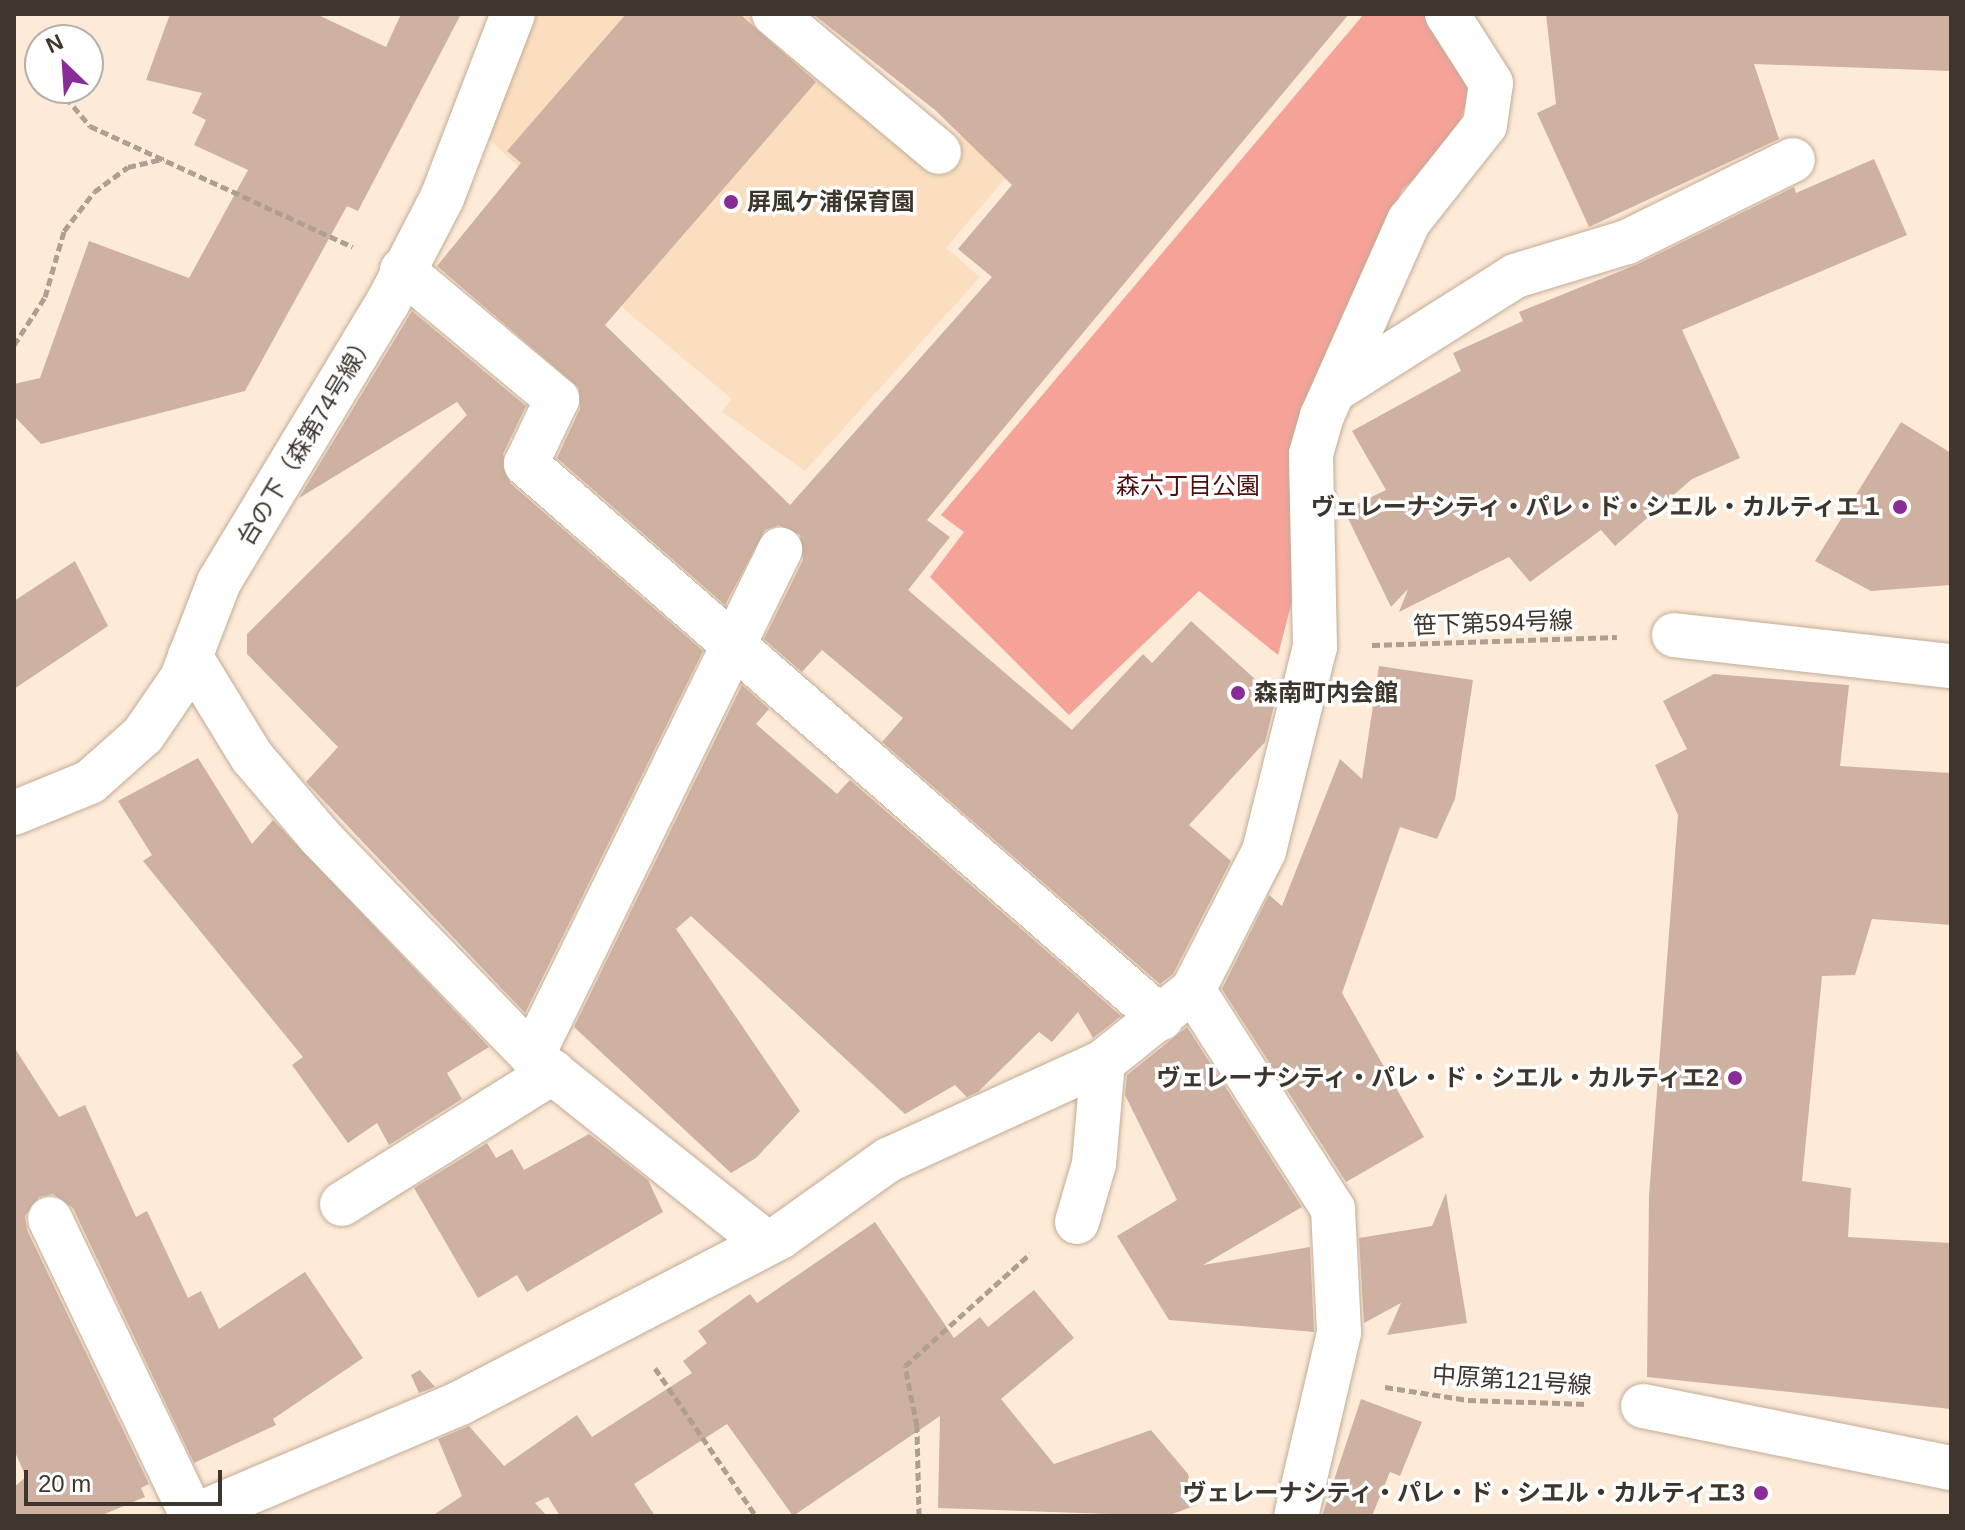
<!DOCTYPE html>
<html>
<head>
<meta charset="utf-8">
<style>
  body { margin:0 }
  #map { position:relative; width:1965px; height:1530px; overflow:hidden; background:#fdead7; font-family:Helvetica,"Noto Sans JP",sans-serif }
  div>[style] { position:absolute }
  .built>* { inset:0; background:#fbdec0 }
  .green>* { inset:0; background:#f5a299 }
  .building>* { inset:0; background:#cfb1a2 }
  .path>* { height:5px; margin-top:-2.5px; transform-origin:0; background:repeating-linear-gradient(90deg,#ae9f90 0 8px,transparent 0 12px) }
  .roads { filter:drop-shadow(0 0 2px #c2ac95) drop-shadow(0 0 2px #c2ac95) }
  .minor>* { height:44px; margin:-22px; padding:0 22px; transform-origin:22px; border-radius:22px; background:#fff }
  .dots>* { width:22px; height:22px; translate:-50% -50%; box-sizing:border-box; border:4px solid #fff; border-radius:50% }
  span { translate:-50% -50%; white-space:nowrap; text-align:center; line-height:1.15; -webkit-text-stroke:7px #fff; paint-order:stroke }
  .poi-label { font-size:24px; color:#3e352c; font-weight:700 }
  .left { translate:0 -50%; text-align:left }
  .right { translate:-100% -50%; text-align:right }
  .street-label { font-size:24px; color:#3e352c }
  .park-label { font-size:24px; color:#4e0e0e }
  .frame { position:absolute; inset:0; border:16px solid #3e352c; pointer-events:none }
  .north { position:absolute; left:24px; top:24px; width:80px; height:80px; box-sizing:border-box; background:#fff; border:2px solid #b2aeab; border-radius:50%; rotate:335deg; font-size:22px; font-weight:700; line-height:32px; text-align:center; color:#3e352c }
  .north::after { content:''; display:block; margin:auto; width:28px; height:36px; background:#882c98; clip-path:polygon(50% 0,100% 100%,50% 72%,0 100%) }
  .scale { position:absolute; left:24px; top:1470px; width:198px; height:36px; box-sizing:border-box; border:4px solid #3e352c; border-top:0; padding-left:10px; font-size:24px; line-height:28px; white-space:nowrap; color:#3e352c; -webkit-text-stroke:6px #fff; paint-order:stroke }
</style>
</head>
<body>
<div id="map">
  <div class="built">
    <div style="clip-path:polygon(528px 14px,745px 14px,941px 173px,1024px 14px,1082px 88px,946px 248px,980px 277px,805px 471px,722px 412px,732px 399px,600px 289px,532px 180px,479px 129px)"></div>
  </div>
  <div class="green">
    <div style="clip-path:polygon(1364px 14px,1424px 14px,1440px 26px,1469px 92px,1455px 140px,1402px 190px,1306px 407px,1292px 601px,1278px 655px,1199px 591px,1069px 715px,930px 577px,964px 532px,941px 515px)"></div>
  </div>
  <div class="building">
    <div style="clip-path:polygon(170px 14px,316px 14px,386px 47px,401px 14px,461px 14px,358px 211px,347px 206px,245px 391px,41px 444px,14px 416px,14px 384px,40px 378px,89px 241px,189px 278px,248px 170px,194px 145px,206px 120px,192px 113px,202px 93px,146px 80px)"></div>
    <div style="clip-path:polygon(626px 14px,740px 14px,816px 82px,605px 325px,790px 505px,992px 277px,958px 249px,1012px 185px,935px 110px,813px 14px,1349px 14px,927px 520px,950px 537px,908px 590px,1072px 730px,1143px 654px,1152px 663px,1191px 621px,1276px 698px,1265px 742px,1189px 825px,1231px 861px,1173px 974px,1160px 984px,882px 742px,903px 718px,822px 650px,802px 672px,764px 639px,803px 560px,800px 535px,779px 525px,765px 530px,725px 605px,557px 458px,580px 409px,579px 388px,437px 266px,521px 163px,507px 151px)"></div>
    <div style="clip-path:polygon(1546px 14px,1951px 14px,1951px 71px,1754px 64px,1779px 139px,1589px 227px,1537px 113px,1556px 104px)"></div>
    <div style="clip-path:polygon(1874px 159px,1907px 235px,1682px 330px,1740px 458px,1692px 479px,1615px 546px,1601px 530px,1530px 582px,1509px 557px,1399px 612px,1408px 589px,1391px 607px,1344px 510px,1386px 490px,1352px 431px,1461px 371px,1453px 353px,1523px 321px,1519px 312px,1638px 264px,1794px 187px,1796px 193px)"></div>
    <div style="clip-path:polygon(412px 311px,526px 406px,503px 454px,510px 483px,703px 651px,525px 1013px,306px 782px,338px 747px,247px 654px,247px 634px,467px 415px,457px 402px,299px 498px)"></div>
    <div style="clip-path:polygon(1901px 422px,1951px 453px,1951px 585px,1871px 591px,1815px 561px)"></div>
    <div style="clip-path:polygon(75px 561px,108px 626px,14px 689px,14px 601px)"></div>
    <div style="clip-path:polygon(1379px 666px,1473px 680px,1455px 799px,1437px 839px,1400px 827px,1342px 993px,1424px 1137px,1346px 1182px,1222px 989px,1269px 895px,1282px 906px,1340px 759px,1362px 779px)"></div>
    <div style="clip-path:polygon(1714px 674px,1849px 685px,1840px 766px,1951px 773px,1951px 925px,1872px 919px,1855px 975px,1822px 976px,1802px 1181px,1851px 1188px,1848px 1237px,1951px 1243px,1951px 1409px,1647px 1377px,1649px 1196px,1678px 815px,1655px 765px,1687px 749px,1663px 701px)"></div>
    <div style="clip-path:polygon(742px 685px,769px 709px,756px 724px,837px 794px,850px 780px,1121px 1016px,1093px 1038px,1078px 1012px,1052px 1042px,1039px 1032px,978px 1092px,967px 1097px,955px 1085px,905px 1114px,691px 916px,676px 929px,800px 1111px,756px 1158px,731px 1173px,574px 1027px)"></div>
    <div style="clip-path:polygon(198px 758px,252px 844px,273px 820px,489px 1047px,447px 1073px,462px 1099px,389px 1145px,377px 1123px,348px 1143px,292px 1065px,303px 1057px,143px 861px,152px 855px,118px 801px)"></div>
    <div style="clip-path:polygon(1187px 1027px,1302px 1207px,1203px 1265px,1310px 1247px,1314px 1332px,1169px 1320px,1117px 1236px,1177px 1200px,1125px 1095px,1127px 1075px)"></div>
    <div style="clip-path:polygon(14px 1047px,59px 1117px,85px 1105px,136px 1217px,147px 1211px,188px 1298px,201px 1291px,219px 1329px,305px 1272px,363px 1358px,273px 1419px,276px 1425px,194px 1463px,73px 1208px,53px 1194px,39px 1197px,25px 1216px,27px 1230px,149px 1484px,141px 1488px,145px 1497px,100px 1516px,14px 1516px,14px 1487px,26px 1477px,14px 1450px)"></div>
    <div style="clip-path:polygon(589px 1134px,648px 1180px,663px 1212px,527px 1292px,517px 1275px,478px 1298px,414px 1188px,487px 1143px,496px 1158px,512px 1149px,524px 1170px)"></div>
    <div style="clip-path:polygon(1446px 1193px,1467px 1323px,1387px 1335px,1401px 1303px,1364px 1323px,1359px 1238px,1432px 1226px)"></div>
    <div style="clip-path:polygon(875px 1222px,954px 1338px,980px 1317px,988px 1327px,1034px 1290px,1074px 1338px,1001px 1399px,1054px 1464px,1151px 1430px,1188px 1474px,1197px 1505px,1167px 1516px,938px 1508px,940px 1416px,793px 1516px,727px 1424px,634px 1484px,655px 1516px,560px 1516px,548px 1497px,535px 1503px,547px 1516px,432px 1516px,462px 1496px,438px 1439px,469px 1426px,504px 1466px,577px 1415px,592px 1437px,692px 1373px,683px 1361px,707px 1343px,698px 1331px,750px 1294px,757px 1303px)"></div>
    <div style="clip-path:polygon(420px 1370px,435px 1387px,419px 1393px,411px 1375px)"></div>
    <div style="clip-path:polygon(1361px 1399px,1422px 1422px,1400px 1476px,1390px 1472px,1372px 1516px,1322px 1516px)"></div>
  </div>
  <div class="path">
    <div style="left:29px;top:54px;width:17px;rotate:50deg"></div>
    <div style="left:58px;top:88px;width:50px;rotate:49.9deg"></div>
    <div style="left:90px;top:126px;width:289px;rotate:24.7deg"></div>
    <div style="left:14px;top:345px;width:57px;rotate:-57.1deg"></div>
    <div style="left:45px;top:297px;width:69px;rotate:-73.9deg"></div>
    <div style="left:64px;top:231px;width:49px;rotate:-52.4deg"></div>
    <div style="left:94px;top:192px;width:42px;rotate:-36.3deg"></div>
    <div style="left:128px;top:167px;width:37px;rotate:-13deg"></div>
    <div style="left:1372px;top:645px;width:245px;rotate:-1.9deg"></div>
    <div style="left:655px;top:1368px;width:179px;rotate:55.7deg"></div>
    <div style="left:1385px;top:1387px;width:84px;rotate:8.9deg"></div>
    <div style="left:1468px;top:1400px;width:118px;rotate:1.9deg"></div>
    <div style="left:919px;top:1516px;width:90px;rotate:-91.3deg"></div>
    <div style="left:917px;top:1426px;width:61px;rotate:-101.3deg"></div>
    <div style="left:905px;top:1366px;width:168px;rotate:-41.9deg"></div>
  </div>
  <div class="roads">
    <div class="minor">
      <div style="left:774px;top:14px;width:215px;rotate:39.9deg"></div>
      <div style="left:402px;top:270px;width:202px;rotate:39.8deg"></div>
      <div style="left:557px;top:399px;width:72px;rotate:115.5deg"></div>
      <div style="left:526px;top:464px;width:843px;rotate:41.1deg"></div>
      <div style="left:1338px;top:388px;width:209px;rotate:-32.3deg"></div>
      <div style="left:1515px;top:276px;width:117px;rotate:-16.9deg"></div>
      <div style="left:1627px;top:242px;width:185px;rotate:-26.3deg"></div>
      <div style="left:1674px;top:635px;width:279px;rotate:6.4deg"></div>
      <div style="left:190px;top:656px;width:119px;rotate:58.5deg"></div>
      <div style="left:252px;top:757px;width:105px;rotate:49.6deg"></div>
      <div style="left:320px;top:837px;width:305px;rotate:45.9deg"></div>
      <div style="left:532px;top:1056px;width:300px;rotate:38.6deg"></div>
      <div style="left:14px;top:813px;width:82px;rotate:-22.2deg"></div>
      <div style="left:90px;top:782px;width:71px;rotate:-41.6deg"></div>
      <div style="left:143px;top:735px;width:69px;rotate:-55.6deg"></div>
      <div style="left:182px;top:678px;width:103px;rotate:-68.9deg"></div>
      <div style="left:219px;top:582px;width:325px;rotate:-58.9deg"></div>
      <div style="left:387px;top:304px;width:119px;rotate:-62.6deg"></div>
      <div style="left:442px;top:198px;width:197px;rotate:-68.9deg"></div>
      <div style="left:1193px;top:990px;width:260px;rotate:57.4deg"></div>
      <div style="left:1333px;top:1209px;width:124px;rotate:87.2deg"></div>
      <div style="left:1339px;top:1333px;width:188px;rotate:103.2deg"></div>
      <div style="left:532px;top:1056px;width:564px;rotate:-63.89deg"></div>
      <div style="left:342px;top:1204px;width:249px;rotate:-32deg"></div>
      <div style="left:50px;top:1219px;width:329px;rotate:64.4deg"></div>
      <div style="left:1077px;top:1222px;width:60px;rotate:-73.7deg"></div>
      <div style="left:1094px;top:1164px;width:102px;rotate:-85deg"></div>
      <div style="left:1643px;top:1406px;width:314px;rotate:11.4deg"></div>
      <div style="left:194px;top:1516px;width:289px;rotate:-23deg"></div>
      <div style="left:460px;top:1403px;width:360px;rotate:-27.4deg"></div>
      <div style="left:780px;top:1237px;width:133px;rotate:-35.5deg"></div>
      <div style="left:888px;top:1160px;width:236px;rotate:-24.5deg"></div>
      <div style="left:1103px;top:1062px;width:115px;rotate:-38.7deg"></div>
      <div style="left:1193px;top:990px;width:156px;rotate:-62.9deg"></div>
      <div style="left:1264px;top:851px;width:210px;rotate:-76deg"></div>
      <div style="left:1315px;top:647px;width:193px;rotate:-91.2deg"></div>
      <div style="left:1311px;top:454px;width:40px;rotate:-74deg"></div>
      <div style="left:1322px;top:416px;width:214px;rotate:-66deg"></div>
      <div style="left:1409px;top:221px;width:122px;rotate:-51.6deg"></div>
      <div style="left:1485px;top:125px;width:42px;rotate:-81.9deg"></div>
      <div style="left:1491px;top:83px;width:82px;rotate:-122.5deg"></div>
    </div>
  </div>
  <div class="dots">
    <div style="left:731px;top:202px;background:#882c98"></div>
    <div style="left:1900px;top:507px;background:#882c98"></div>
    <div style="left:1238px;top:693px;background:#882c98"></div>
    <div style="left:1735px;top:1078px;background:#882c98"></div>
    <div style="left:1761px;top:1493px;background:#882c98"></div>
  </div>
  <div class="poi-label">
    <span class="left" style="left:747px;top:202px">屏風ケ浦保育園</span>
    <span class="right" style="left:1884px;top:507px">ヴェレーナシティ・パレ・ド・シエル・カルティエ１</span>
    <span class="left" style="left:1254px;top:693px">森南町内会館</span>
    <span class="right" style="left:1719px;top:1078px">ヴェレーナシティ・パレ・ド・シエル・カルティエ2</span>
    <span class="right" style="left:1745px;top:1493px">ヴェレーナシティ・パレ・ド・シエル・カルティエ3</span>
  </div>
  <div class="street-label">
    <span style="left:306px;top:439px;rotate:-59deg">台の下（森第74号線）</span>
    <span style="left:1493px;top:623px;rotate:-2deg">笹下第594号線</span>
    <span style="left:1512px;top:1380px;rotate:4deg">中原第121号線</span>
  </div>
  <div class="park-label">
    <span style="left:1188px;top:486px">森六丁目公園</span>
  </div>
  <div class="frame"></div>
  <div class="north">N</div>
  <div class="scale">20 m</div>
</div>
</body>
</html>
